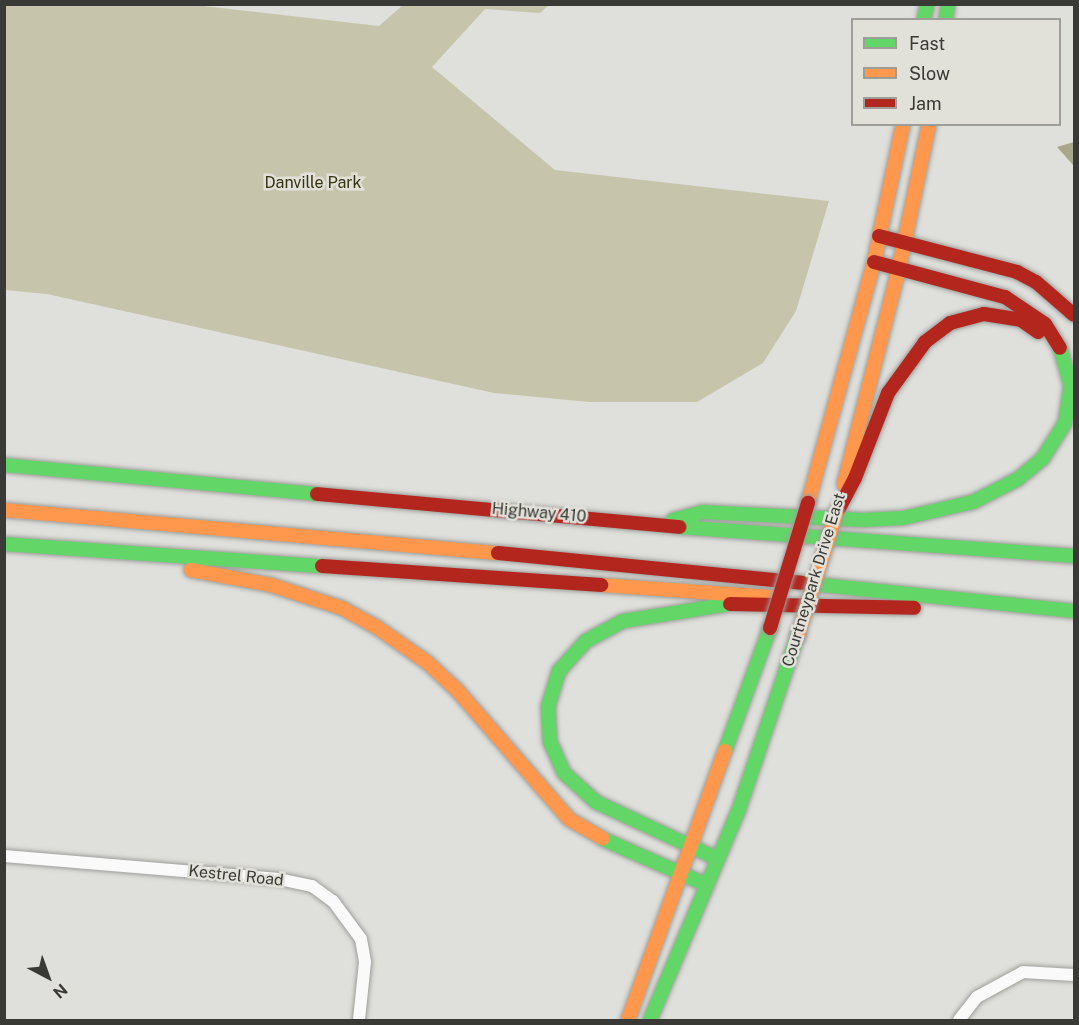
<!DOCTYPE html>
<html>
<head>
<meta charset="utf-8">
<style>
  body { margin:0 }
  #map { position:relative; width:1079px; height:1025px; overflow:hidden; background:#dfdfdb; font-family:"Public Sans",sans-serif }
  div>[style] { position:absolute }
  .green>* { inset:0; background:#c6c5ac }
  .water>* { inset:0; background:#a9a889 }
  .roads { filter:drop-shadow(0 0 2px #9e9e9b) drop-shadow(0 0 2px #9e9e9b) }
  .street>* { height:12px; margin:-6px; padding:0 6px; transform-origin:6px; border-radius:6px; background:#fafafa }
  .fast>* { height:14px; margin:-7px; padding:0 7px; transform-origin:7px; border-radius:7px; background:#63d668 }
  .slow>* { height:14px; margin:-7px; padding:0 7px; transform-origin:7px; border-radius:7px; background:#ff974d }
  .jam>* { height:14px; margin:-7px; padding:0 7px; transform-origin:7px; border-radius:7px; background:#b3261e }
  .bridges { filter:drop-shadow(0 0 2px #9e9e9b) drop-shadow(0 0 2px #9e9e9b) }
  .slow-bridge>* { height:14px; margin:-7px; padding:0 7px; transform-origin:7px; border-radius:7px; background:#ff974d }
  .jam-bridge>* { height:14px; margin:-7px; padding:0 7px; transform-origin:7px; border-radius:7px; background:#b3261e }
  span { translate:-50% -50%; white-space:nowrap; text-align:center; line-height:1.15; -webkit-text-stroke:5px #e1e1d9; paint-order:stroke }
  .park-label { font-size:16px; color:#363410 }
  .street-label { font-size:16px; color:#393936 }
  .frame { position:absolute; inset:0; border:6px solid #393936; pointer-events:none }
  .legend { position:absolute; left:851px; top:18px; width:210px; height:108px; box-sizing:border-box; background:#e1e1d9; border:2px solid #9e9e98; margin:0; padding:8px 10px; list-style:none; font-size:18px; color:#393936 }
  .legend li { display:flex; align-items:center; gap:12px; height:30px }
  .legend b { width:30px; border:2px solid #9e9e98 }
  .north { position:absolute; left:18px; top:947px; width:60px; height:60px; -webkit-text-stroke:4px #e1e1d9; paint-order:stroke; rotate:139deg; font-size:16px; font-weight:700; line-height:24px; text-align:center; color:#393936 }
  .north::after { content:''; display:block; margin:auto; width:21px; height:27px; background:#393936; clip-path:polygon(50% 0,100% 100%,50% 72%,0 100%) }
</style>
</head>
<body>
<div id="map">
  <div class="green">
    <div style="clip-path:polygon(195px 5px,379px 26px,403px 5px,549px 5px,540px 13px,485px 9px,432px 67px,555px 170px,829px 201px,796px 311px,763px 363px,697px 402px,589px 402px,494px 393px,47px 294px,5px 290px,5px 5px)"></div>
  </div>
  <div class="water">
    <div style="clip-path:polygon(1074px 142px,1074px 166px,1057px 147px)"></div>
  </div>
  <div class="roads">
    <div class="street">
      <div style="left:4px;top:856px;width:276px;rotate:4.8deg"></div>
      <div style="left:279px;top:879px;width:34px;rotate:12deg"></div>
      <div style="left:312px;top:886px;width:26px;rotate:36deg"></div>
      <div style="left:333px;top:901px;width:47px;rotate:53.6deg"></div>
      <div style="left:361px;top:939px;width:23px;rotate:80deg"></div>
      <div style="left:365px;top:962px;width:58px;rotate:95.9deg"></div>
      <div style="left:959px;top:1020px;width:29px;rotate:-52deg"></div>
      <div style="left:977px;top:997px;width:52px;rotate:-28.5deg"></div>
      <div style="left:1023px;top:972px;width:51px;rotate:3.4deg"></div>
    </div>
    <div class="fast">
      <div style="left:924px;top:20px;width:16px;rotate:-79deg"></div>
      <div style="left:946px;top:20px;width:16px;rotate:-83deg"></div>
      <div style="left:4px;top:465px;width:314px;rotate:5.3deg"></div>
      <div style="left:673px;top:520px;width:31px;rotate:-15deg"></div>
      <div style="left:703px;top:512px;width:160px;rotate:2.9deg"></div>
      <div style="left:863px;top:520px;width:40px;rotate:-2.9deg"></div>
      <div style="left:903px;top:518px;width:72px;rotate:-12.9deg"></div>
      <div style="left:973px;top:502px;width:51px;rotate:-27.1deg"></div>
      <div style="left:1018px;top:479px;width:33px;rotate:-40deg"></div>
      <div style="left:1043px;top:458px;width:41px;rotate:-57.8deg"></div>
      <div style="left:1065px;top:423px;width:37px;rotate:-81deg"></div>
      <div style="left:1071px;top:386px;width:40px;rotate:-106deg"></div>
      <div style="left:679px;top:527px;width:396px;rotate:4.2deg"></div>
      <div style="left:4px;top:544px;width:319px;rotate:4deg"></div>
      <div style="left:802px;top:583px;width:273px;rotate:5.9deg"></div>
      <div style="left:725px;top:751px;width:131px;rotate:-69.9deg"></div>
      <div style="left:603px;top:839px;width:114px;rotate:23.9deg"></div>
      <div style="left:718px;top:859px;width:135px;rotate:-155deg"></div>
      <div style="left:596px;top:802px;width:43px;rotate:-137.8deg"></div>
      <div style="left:564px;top:773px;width:34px;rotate:-114deg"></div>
      <div style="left:550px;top:742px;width:35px;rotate:-93deg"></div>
      <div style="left:548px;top:707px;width:38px;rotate:-73deg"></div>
      <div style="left:559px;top:671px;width:40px;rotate:-48deg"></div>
      <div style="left:586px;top:641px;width:42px;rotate:-28.4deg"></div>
      <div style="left:623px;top:621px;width:108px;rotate:-9deg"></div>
      <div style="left:650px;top:1020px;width:229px;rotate:-67.1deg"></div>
      <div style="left:739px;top:809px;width:184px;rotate:-71.3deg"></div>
    </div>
    <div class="slow">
      <div style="left:844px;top:484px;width:223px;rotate:-75.7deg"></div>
      <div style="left:899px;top:268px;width:147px;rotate:-78.2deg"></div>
      <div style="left:808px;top:503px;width:250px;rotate:-74.7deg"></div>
      <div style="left:874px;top:262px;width:141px;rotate:-78.1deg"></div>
      <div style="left:4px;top:510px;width:496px;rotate:5deg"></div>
      <div style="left:191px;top:570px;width:81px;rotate:10.6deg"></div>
      <div style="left:271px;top:585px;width:75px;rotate:17.9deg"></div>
      <div style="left:342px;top:608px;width:41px;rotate:29.1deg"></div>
      <div style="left:378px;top:628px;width:61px;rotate:35deg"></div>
      <div style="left:428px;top:663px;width:40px;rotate:43deg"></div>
      <div style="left:457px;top:690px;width:171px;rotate:49deg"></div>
      <div style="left:569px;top:819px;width:39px;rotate:30deg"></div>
      <div style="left:601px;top:585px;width:171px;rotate:4deg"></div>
      <div style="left:628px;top:1020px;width:286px;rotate:-70.2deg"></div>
    </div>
    <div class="jam">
      <div style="left:879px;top:236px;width:143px;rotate:14.6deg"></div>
      <div style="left:1017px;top:272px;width:21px;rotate:28deg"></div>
      <div style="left:1036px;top:282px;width:50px;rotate:41deg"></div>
      <div style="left:874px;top:262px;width:136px;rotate:15deg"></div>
      <div style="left:1005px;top:297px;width:48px;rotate:34deg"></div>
      <div style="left:1045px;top:324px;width:28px;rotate:58deg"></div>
      <div style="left:317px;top:494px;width:364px;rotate:5.2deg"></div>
      <div style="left:836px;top:514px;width:41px;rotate:-62.2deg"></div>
      <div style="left:855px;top:478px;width:91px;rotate:-68.8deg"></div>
      <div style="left:888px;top:393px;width:63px;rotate:-54deg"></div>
      <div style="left:925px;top:342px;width:31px;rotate:-37deg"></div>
      <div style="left:950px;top:323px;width:35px;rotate:-15deg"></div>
      <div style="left:984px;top:314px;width:37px;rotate:9deg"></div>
      <div style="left:1021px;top:320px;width:21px;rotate:35deg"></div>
      <div style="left:498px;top:553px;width:305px;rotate:5.6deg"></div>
      <div style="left:322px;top:566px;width:280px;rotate:3.9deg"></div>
      <div style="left:730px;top:604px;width:184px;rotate:1.2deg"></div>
    </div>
  </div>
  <div class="bridges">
    <div class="slow-bridge">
      <div style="left:798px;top:635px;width:127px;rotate:-72.6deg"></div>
    </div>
    <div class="jam-bridge">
      <div style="left:770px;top:628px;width:131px;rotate:-73.1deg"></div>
    </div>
  </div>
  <div class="park-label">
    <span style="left:313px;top:183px">Danville Park</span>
  </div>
  <div class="street-label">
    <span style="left:539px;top:513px;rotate:5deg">Highway 410</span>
    <span style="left:814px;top:580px;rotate:-73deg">Courtneypark Drive East</span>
    <span style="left:236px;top:876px;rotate:6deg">Kestrel Road</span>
  </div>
  <div class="frame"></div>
  <ul class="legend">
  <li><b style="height:8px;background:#63d668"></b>Fast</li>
  <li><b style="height:8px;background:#ff974d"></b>Slow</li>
  <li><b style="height:8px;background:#b3261e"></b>Jam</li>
  </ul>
  <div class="north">N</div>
</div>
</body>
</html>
